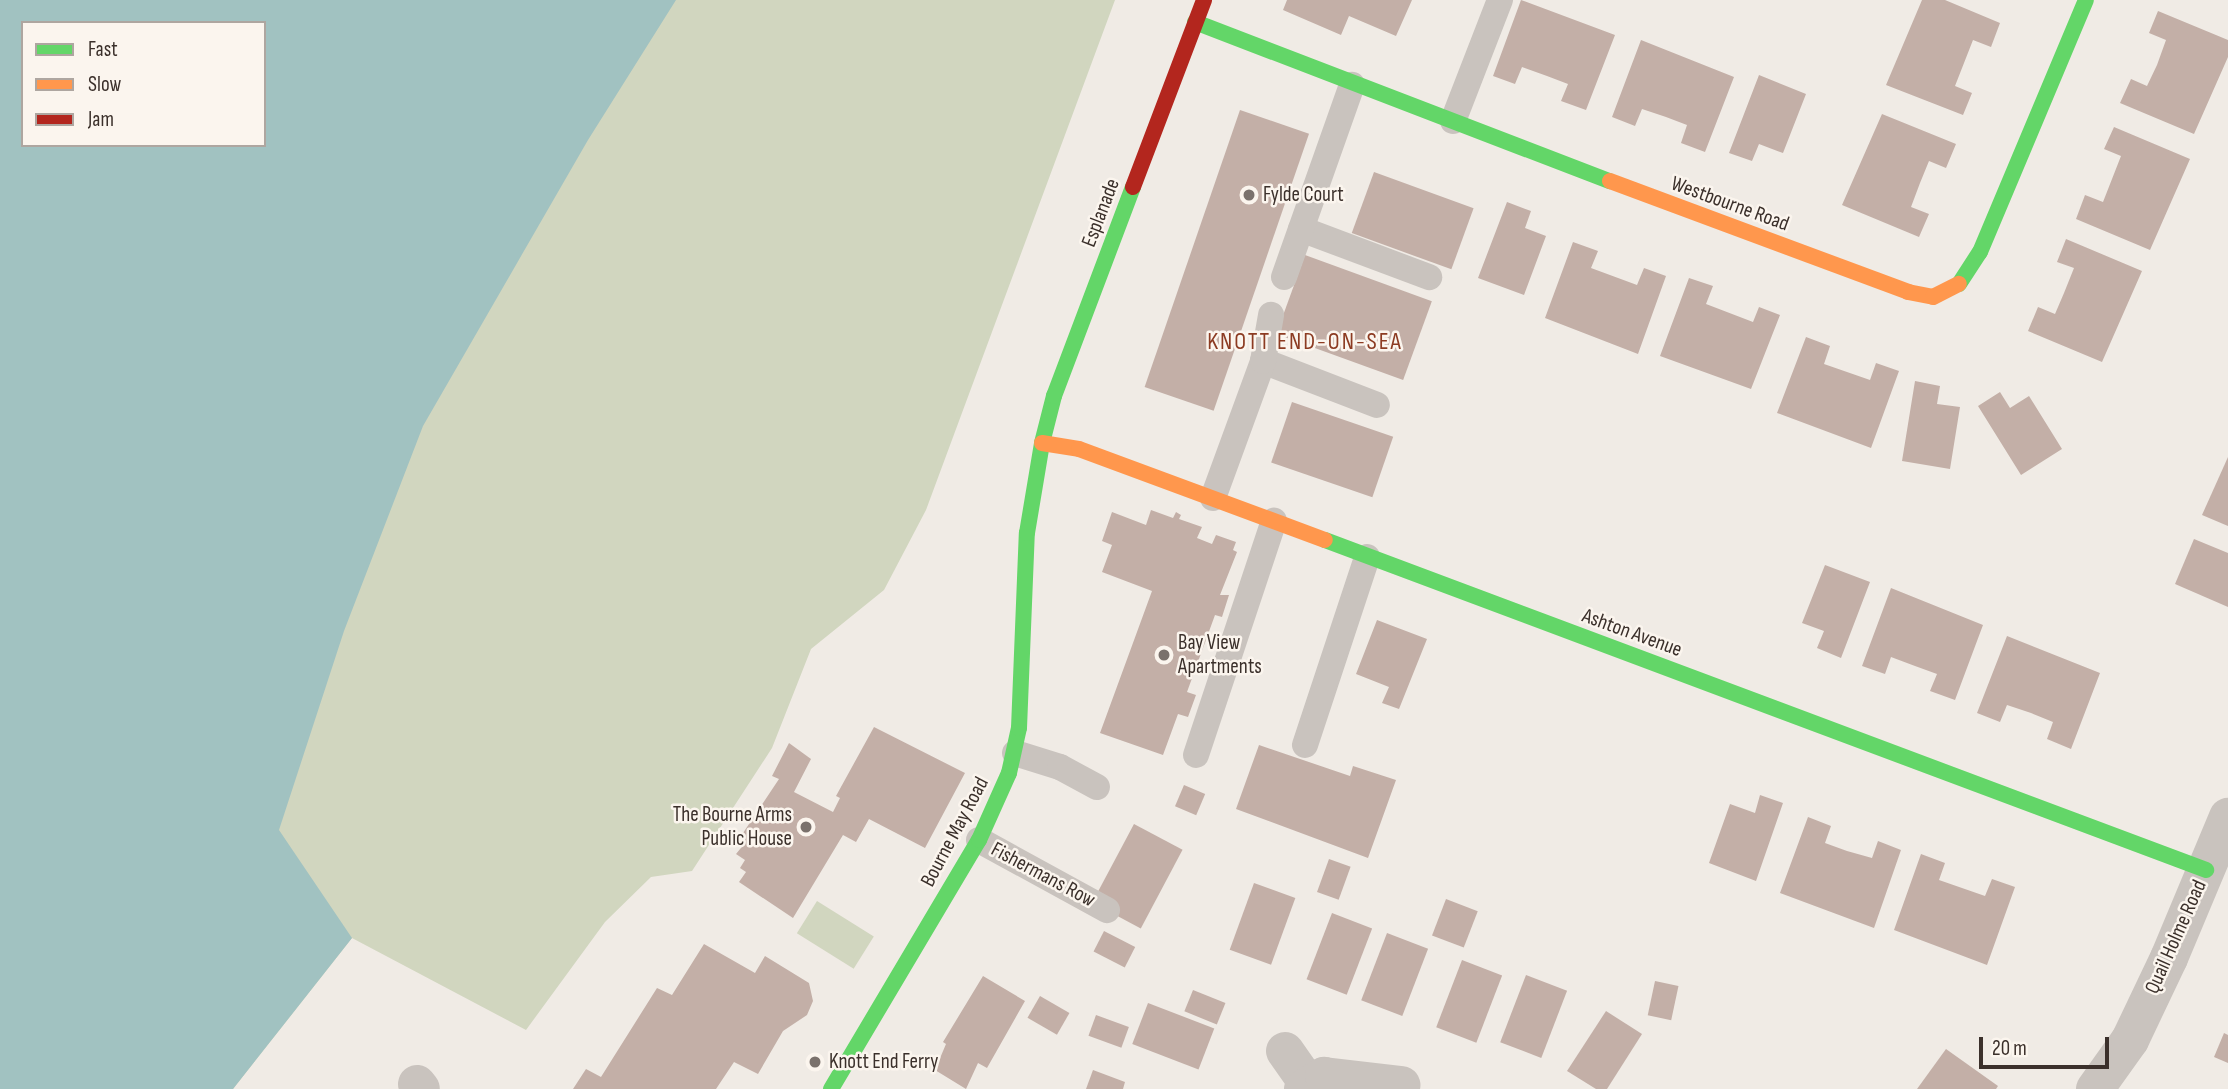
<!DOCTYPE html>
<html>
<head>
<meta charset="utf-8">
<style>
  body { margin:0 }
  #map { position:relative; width:2228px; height:1089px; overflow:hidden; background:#f0ebe5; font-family:"Sofia Sans Condensed",sans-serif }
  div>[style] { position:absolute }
  .green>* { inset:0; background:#d1d6bf; transform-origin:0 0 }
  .water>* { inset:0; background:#a1c2c1 }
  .building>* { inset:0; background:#c3afa7; transform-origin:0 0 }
  .lane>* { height:26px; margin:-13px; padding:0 13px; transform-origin:13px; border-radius:13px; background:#c9c3be }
  .street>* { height:38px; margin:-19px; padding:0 19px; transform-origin:19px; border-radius:19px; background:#c9c3be }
  .fast>* { height:16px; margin:-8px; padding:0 8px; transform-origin:8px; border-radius:8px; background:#63d668 }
  .slow>* { height:16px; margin:-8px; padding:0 8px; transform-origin:8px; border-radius:8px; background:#ff974d }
  .jam>* { height:16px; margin:-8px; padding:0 8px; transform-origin:8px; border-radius:8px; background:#b3261e }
  .dots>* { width:19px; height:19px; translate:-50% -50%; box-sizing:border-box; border:4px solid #fbf5ee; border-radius:50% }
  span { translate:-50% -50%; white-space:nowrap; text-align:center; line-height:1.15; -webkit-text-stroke:5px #fbf5ee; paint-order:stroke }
  .poi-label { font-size:21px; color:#3b302b }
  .left { translate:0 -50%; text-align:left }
  .right { translate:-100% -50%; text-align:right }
  .street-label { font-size:21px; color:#3b302b }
  .quarter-label { font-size:24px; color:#8c3b22; letter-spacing:2px }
  .legend { position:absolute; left:21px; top:21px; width:245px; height:126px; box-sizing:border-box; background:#fbf5ee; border:2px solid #aea6a0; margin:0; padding:9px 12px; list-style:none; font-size:21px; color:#3b302b }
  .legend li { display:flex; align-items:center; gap:14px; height:35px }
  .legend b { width:35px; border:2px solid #aea6a0 }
  .scale { position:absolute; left:1979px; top:1037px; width:130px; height:32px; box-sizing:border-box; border:4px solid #3b302b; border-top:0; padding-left:9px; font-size:21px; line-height:24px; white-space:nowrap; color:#3b302b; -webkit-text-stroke:5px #fbf5ee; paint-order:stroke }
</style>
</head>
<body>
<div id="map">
  <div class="green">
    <div style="clip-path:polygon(evenodd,0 0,1115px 0,926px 510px,884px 590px,811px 649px,772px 748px,692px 871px,651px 877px,605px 922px,526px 1030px,352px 938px,233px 1089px,0 1089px,0 0,23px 23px,264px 23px,264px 145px,23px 145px,23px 23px)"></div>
    <div style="left:817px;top:901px;width:67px;height:38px;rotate:32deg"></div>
  </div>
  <div class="water">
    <div style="clip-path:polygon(evenodd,0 0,676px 0,588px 140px,423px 426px,344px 631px,279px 830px,352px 938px,233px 1089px,0 1089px,0 0,23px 23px,264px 23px,264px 145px,23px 145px,23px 23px)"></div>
  </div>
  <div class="building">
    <div style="clip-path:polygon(1287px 0,1412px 0,1396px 36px,1349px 16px,1341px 35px,1283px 10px)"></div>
    <div style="clip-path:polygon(1521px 0,1615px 35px,1586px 110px,1561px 101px,1568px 84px,1547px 76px,1522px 67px,1515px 84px,1493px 76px)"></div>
    <div style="clip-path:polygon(1922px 0,1945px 0,2000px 23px,1991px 47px,1973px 40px,1955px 86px,1972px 93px,1963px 115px,1886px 85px)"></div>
    <div style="clip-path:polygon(2158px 11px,2228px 40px,2228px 57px,2194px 134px,2120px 103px,2131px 79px,2147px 86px,2157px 65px,2166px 40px,2149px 33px)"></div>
    <div style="clip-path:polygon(1641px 40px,1734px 77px,1705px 152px,1681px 143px,1687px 125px,1666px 117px,1642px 109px,1635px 126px,1612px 117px)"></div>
    <div style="clip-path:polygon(1759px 75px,1806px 94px,1783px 153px,1759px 144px,1752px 161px,1729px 153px)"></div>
    <div style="left:1240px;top:110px;width:73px;height:293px;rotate:19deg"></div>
    <div style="clip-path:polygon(1882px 114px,1956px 144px,1946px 168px,1929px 161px,1920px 183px,1911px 207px,1929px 214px,1919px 237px,1842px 205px)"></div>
    <div style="clip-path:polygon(2114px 127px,2190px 159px,2150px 250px,2076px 219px,2085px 195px,2103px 202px,2121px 156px,2104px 149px)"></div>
    <div style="left:1374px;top:172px;width:106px;height:65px;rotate:20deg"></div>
    <div style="clip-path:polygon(1507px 202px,1531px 211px,1525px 228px,1546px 236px,1524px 295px,1478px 278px)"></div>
    <div style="clip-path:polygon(2066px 239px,2142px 271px,2102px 362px,2028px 331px,2038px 307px,2055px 314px,2064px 293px,2074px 268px,2057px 262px)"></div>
    <div style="clip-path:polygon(1573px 242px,1598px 251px,1591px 268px,1637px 285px,1644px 268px,1666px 276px,1638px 354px,1545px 318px)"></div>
    <div style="left:1305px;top:255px;width:135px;height:84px;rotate:20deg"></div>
    <div style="clip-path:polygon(1689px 278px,1713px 286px,1706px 304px,1753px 322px,1759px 307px,1780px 315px,1751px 389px,1660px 356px)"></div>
    <div style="clip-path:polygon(1806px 337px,1830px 346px,1824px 364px,1870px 380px,1876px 363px,1899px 371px,1871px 448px,1777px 413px)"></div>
    <div style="clip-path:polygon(1915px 381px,1940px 386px,1937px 404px,1960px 407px,1950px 469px,1902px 461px)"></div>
    <div style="clip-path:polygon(2000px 392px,2010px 408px,2029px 396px,2062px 449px,2021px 475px,1978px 406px)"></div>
    <div style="left:1292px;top:402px;width:107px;height:64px;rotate:19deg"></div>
    <div style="clip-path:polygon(2228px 457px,2228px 526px,2202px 515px)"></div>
    <div style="clip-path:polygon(1151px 510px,1173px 518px,1176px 512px,1181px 515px,1179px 519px,1202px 527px,1197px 538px,1212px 544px,1216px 535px,1236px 542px,1233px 550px,1237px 552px,1220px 595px,1229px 595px,1222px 617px,1215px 615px,1187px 692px,1196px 695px,1188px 717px,1178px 714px,1163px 755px,1100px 733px,1152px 591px,1102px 572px,1112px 545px,1102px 541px,1112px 512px,1146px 525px)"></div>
    <div style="clip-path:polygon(2194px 539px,2228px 553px,2228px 607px,2175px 584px)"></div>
    <div style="clip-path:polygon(1825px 565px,1870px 582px,1841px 658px,1817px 648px,1824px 631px,1802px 623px)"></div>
    <div style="clip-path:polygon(1891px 588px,1983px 625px,1955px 700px,1930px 691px,1937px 674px,1915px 666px,1891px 657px,1885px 674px,1862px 666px)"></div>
    <div style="clip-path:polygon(1377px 620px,1427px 639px,1399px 709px,1382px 703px,1389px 687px,1356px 674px)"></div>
    <div style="clip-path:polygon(2007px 636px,2100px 673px,2071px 749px,2047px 739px,2053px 722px,2031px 713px,2007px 705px,2000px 722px,1977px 713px)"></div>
    <div style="clip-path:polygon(874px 727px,965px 773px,925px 848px,869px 819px,856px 842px,843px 835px,793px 918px,739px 882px,746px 872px,740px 868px,745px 860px,736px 854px,745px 843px,739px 839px,779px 779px,772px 776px,789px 743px,811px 759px,794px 792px,833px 812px,840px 798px,836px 796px)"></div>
    <div style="clip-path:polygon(1259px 745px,1350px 776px,1353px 766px,1396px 780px,1368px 858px,1236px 809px)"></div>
    <div style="left:1184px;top:785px;width:23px;height:23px;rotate:23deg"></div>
    <div style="clip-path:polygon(1760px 795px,1783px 803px,1756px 881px,1709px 863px,1730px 804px,1755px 813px)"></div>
    <div style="clip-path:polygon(1808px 817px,1831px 826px,1825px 843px,1847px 851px,1872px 858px,1878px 841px,1901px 850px,1874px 928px,1780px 893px)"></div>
    <div style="left:1134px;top:824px;width:55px;height:89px;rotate:28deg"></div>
    <div style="clip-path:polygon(1921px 854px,1945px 863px,1939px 880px,1985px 896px,1992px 879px,2015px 887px,1987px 965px,1894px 930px)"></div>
    <div style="left:1329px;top:859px;width:23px;height:35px;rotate:20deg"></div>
    <div style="left:1254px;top:883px;width:44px;height:71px;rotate:20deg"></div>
    <div style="left:1446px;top:899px;width:34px;height:39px;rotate:21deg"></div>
    <div style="left:1332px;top:913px;width:43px;height:71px;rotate:21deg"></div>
    <div style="left:1104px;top:931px;width:35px;height:23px;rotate:27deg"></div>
    <div style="left:1387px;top:933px;width:44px;height:72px;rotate:21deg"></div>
    <div style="clip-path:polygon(704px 944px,755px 973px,765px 956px,809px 983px,813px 1001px,807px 1015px,783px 1031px,758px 1074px,734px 1062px,716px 1089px,573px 1089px,586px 1069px,601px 1077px,657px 988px,672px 995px)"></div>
    <div style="left:1462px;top:960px;width:43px;height:72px;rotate:21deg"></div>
    <div style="left:1526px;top:975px;width:44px;height:72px;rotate:21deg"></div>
    <div style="clip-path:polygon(983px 976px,1025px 1001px,987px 1068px,978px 1063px,966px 1089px,935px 1070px,946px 1044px,943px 1042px)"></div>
    <div style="left:1655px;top:981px;width:24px;height:35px;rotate:12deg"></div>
    <div style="left:1193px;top:990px;width:35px;height:23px;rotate:22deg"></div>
    <div style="left:1040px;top:996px;width:34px;height:25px;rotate:30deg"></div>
    <div style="left:1148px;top:1003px;width:71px;height:44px;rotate:21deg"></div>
    <div style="clip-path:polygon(1606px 1011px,1642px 1034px,1607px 1089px,1596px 1089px,1567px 1071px)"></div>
    <div style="left:1096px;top:1015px;width:35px;height:22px;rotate:20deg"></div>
    <div style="clip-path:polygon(2224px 1033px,2228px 1035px,2228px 1063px,2214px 1057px)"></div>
    <div style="clip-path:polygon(1946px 1049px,1998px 1086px,1996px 1089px,1917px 1089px)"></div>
    <div style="clip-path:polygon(1093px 1070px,1125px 1082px,1123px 1089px,1086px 1089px)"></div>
  </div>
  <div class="lane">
    <div style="left:1453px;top:121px;width:130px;rotate:-68.8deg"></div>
    <div style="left:1301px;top:229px;width:137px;rotate:20.6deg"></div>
    <div style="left:1284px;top:277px;width:204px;rotate:-70.5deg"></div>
    <div style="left:1263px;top:361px;width:122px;rotate:21.1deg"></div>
    <div style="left:1213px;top:498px;width:146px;rotate:-69.9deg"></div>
    <div style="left:1263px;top:361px;width:47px;rotate:-80.1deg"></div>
    <div style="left:1305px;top:745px;width:198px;rotate:-71.7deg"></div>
    <div style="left:1015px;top:753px;width:47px;rotate:17.3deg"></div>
    <div style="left:1060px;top:767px;width:42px;rotate:28.4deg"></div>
    <div style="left:1196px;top:755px;width:247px;rotate:-71.6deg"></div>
    <div style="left:979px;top:840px;width:146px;rotate:28.7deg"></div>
  </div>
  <div class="street">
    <div style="left:1285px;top:1051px;width:39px;rotate:55deg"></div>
    <div style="left:417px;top:1084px;width:6px;rotate:51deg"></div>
    <div style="left:1303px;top:1089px;width:25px;rotate:-32deg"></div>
    <div style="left:1324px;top:1076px;width:78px;rotate:6.7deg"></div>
    <div style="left:2095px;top:1089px;width:60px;rotate:-54.5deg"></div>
    <div style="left:2130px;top:1040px;width:91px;rotate:-64.6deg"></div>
    <div style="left:2169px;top:958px;width:153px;rotate:-67.3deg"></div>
  </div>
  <div class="fast">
    <div style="left:1195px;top:22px;width:444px;rotate:21deg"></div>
    <div style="left:1959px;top:284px;width:38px;rotate:-57deg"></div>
    <div style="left:1980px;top:252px;width:273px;rotate:-67.2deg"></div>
    <div style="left:1325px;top:540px;width:941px;rotate:20.53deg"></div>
    <div style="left:831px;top:1089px;width:290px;rotate:-59.3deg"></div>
    <div style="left:979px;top:840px;width:73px;rotate:-65.9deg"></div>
    <div style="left:1009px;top:773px;width:46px;rotate:-77.5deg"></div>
    <div style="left:1019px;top:728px;width:195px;rotate:-87.7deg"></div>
    <div style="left:1027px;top:533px;width:91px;rotate:-80.5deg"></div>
    <div style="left:1042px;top:443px;width:49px;rotate:-75.7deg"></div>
    <div style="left:1054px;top:396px;width:223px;rotate:-69.3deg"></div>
  </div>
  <div class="slow">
    <div style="left:1610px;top:181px;width:318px;rotate:20.4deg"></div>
    <div style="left:1908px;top:292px;width:25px;rotate:11deg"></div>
    <div style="left:1933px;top:297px;width:29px;rotate:-27deg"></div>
    <div style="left:1042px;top:443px;width:37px;rotate:9deg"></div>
    <div style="left:1079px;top:449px;width:262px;rotate:20.3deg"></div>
  </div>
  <div class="jam">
    <div style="left:1133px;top:187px;width:200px;rotate:-69.2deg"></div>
  </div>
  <div class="dots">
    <div style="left:1249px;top:195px;background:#7a716c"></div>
    <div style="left:1164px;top:655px;background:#7a716c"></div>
    <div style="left:806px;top:827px;background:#7a716c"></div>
    <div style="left:815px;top:1062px;background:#7a716c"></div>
  </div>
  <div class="poi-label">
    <span class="left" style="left:1263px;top:195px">Fylde Court</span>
    <span class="left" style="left:1178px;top:655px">Bay View<br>Apartments</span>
    <span class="right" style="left:792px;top:827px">The Bourne Arms<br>Public House</span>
    <span class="left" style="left:829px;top:1062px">Knott End Ferry</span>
  </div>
  <div class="street-label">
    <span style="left:1730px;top:204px;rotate:20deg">Westbourne Road</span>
    <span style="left:1101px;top:213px;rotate:-69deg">Esplanade</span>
    <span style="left:1632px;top:633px;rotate:20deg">Ashton Avenue</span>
    <span style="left:955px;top:832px;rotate:-62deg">Bourne May Road</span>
    <span style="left:1043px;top:875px;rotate:28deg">Fishermans Row</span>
    <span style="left:2176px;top:937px;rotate:-66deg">Quail Holme Road</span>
  </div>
  <div class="quarter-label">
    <span style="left:1305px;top:342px">KNOTT END-ON-SEA</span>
  </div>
  <ul class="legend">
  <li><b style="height:9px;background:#63d668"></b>Fast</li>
  <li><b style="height:9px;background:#ff974d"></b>Slow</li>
  <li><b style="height:9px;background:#b3261e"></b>Jam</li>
  </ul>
  <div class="scale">20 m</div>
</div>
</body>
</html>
